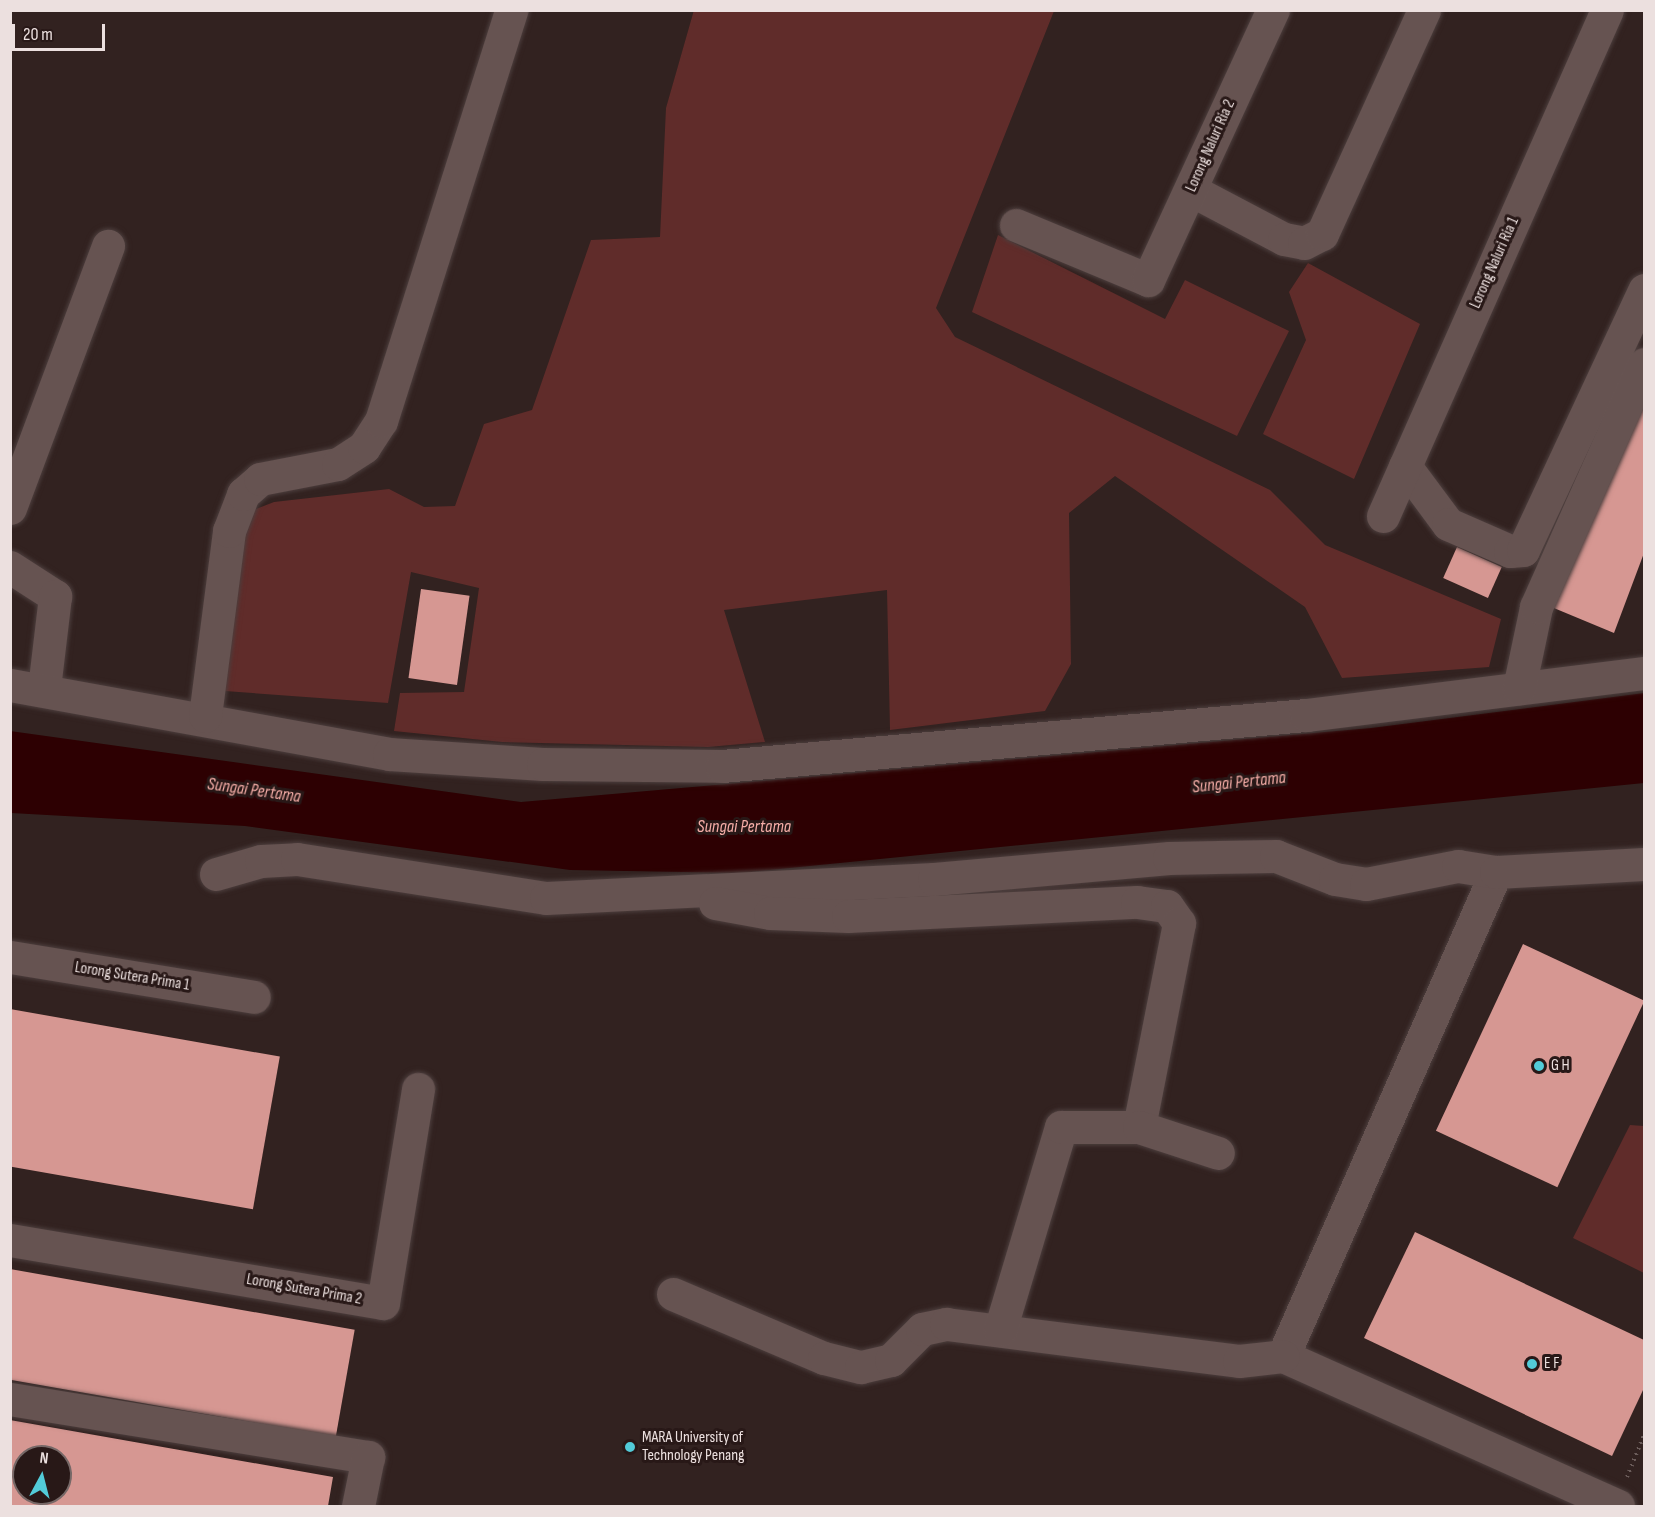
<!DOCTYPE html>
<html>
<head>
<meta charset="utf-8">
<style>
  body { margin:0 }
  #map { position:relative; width:1655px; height:1517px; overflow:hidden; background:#322220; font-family:"Sofia Sans Condensed",sans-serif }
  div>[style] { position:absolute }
  .green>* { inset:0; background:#602c2a }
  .water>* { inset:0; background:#2d0002 }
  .building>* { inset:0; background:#d69792; transform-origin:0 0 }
  .path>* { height:4px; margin-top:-2px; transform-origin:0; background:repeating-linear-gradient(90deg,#6c5d5b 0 1.5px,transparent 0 6px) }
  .roads { filter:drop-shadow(0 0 2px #4c3e3d) drop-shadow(0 0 2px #4c3e3d) }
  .minor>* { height:33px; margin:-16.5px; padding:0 16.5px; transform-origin:16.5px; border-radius:16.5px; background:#665351 }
  .dots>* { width:16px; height:16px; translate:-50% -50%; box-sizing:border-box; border:3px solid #281817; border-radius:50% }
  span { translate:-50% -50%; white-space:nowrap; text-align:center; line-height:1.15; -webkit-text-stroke:6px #281817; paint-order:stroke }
  .street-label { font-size:16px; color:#ece0df }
  .poi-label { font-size:16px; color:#ece0df }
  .left { translate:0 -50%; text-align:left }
  .water-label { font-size:18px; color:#f5ada7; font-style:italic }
  .frame { position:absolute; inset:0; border:12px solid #ece0df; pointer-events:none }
  .north { position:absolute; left:12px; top:1445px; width:60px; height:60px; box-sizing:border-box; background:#281817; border:2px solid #766867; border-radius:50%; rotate:7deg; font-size:16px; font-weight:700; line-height:24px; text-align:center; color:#ece0df }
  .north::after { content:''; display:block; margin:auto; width:21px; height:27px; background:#52cbd8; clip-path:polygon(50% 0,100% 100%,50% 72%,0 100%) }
  .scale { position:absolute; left:12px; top:24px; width:93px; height:27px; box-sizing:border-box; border:3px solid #ece0df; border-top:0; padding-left:8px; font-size:18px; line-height:21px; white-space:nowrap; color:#ece0df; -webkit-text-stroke:4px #281817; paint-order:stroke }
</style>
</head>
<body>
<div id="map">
  <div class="green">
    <div style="clip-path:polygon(694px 10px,1054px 11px,936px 308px,955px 337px,1270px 490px,1325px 545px,1501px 619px,1489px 667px,1342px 678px,1305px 607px,1115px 476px,1069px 513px,1071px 664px,1045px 711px,890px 730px,887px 590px,724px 610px,765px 742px,708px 747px,502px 742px,394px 731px,400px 693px,464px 692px,479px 588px,411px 572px,388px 703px,225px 691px,220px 670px,248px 512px,274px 502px,389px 489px,424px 507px,455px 506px,484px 424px,532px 410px,591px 240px,660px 237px,666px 108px)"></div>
    <div style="clip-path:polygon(998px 235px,1165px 319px,1185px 280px,1289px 331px,1237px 436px,972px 312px)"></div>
    <div style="clip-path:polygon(1308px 263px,1420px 324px,1354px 479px,1263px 434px,1306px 340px,1289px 292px)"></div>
    <div style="clip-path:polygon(1630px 1125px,1644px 1126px,1644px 1273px,1573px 1238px)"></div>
  </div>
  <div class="water">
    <div style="clip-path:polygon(1644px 693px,1644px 783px,740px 873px,570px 870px,245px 826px,11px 813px,10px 731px,521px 802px,1371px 728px)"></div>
  </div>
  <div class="building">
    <div style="clip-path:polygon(1644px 400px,1644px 553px,1614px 633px,1549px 606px)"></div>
    <div style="left:1457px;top:547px;width:49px;height:34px;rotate:24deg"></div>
    <div style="left:421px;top:589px;width:49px;height:90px;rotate:8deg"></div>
    <div style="left:1523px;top:944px;width:134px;height:206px;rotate:25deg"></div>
    <div style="left:10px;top:1009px;width:274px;height:155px;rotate:10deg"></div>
    <div style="clip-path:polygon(1415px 1232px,1644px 1340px,1644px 1388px,1612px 1456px,1364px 1338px)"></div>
    <div style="left:10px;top:1269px;width:350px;height:109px;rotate:10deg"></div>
    <div style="clip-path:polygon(evenodd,10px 1420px,333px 1477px,328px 1506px,10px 1506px,10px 1420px,24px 1457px,60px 1457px,60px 1493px,24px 1493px,24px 1457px)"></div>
  </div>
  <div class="path">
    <div style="left:1627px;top:1477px;width:45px;rotate:-68deg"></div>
  </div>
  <div class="roads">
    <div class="minor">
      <div style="left:1191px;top:190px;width:105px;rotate:27.8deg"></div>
      <div style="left:1284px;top:239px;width:20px;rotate:11deg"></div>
      <div style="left:1304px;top:243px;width:20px;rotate:-27deg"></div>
      <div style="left:1322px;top:234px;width:246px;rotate:-65.5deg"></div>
      <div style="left:1016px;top:225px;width:143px;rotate:22.6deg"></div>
      <div style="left:1148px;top:280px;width:298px;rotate:-65.2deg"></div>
      <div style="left:1405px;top:466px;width:72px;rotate:53.4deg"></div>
      <div style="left:1448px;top:524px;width:68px;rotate:23.5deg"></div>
      <div style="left:1510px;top:551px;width:13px;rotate:-4deg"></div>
      <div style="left:1523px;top:550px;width:287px;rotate:-65deg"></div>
      <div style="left:10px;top:508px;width:280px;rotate:-69.5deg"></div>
      <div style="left:1383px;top:516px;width:553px;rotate:-66.12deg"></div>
      <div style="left:10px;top:567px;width:54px;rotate:32.8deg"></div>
      <div style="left:55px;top:596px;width:93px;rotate:96.8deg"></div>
      <div style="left:10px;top:685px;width:385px;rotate:10.3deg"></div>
      <div style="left:389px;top:754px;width:154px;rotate:3.7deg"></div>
      <div style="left:543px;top:764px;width:179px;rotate:0.6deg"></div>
      <div style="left:722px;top:766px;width:586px;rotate:-4.99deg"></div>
      <div style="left:1306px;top:715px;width:341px;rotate:-7.1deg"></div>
      <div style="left:1519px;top:688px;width:83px;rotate:-78.1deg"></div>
      <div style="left:1536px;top:607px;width:266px;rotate:-66deg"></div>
      <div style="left:205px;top:716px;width:187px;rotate:-82.6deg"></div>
      <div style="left:229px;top:531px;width:40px;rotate:-69deg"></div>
      <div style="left:243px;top:494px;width:23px;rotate:-41deg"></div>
      <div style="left:260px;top:479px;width:79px;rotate:-10.9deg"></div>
      <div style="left:338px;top:464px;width:31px;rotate:-33deg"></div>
      <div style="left:364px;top:447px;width:31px;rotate:-57deg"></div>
      <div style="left:381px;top:421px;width:431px;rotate:-72.4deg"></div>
      <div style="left:1496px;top:872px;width:529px;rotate:113.75deg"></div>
      <div style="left:1283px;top:1356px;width:367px;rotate:24.1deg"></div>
      <div style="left:216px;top:874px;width:47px;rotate:-16.1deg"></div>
      <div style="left:261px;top:861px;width:36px;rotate:-3deg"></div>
      <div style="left:297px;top:859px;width:252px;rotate:8.9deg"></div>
      <div style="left:546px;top:898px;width:388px;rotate:-2.8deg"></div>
      <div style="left:934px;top:879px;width:236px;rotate:-5.1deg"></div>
      <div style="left:1169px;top:858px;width:107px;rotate:-1.1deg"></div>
      <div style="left:1276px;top:856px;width:63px;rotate:21.3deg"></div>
      <div style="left:1335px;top:879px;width:31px;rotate:9deg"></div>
      <div style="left:1366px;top:884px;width:94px;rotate:-11.1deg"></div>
      <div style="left:1458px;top:866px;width:38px;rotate:9deg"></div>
      <div style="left:1496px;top:872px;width:148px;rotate:-3.1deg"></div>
      <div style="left:715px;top:903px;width:56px;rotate:10.3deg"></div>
      <div style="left:770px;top:913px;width:78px;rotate:2.2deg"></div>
      <div style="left:848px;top:916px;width:289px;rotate:-2.8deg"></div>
      <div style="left:1137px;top:902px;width:30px;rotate:8deg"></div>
      <div style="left:1167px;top:906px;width:21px;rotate:55deg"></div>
      <div style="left:1179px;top:923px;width:208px;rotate:101.1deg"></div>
      <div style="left:10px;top:957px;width:247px;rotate:9.3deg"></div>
      <div style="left:10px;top:1240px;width:378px;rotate:9.6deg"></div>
      <div style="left:383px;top:1303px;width:217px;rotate:-80.7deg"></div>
      <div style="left:673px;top:1294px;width:164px;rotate:23deg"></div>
      <div style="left:824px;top:1358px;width:38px;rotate:14deg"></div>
      <div style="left:861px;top:1367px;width:31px;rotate:-13deg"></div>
      <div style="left:891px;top:1360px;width:44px;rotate:-45deg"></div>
      <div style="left:922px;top:1329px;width:25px;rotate:-12deg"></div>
      <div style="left:946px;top:1324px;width:295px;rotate:7.2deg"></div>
      <div style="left:1239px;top:1361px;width:44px;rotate:-6.5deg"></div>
      <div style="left:1000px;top:1330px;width:212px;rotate:-73.3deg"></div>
      <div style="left:1061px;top:1127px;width:78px"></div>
      <div style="left:1139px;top:1127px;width:83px;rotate:18.2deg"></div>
      <div style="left:10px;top:1399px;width:363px;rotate:9.2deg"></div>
      <div style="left:368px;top:1457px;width:50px;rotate:101.5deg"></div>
    </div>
  </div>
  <div class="dots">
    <div style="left:1539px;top:1066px;background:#52cbd8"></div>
    <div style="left:1532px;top:1364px;background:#52cbd8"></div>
    <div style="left:630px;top:1447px;background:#52cbd8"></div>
  </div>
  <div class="street-label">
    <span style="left:1211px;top:146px;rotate:-66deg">Lorong Naluri Ria 2</span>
    <span style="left:1495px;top:263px;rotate:-66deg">Lorong Naluri Ria 1</span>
    <span style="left:132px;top:977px;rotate:9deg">Lorong Sutera Prima 1</span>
    <span style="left:304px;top:1290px;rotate:10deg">Lorong Sutera Prima 2</span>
  </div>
  <div class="poi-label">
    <span class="left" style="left:1551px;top:1066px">G H</span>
    <span class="left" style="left:1544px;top:1364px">E F</span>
    <span class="left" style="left:642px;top:1447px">MARA University of<br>Technology Penang</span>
  </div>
  <div class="water-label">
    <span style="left:1239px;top:783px;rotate:-6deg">Sungai Pertama</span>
    <span style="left:254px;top:791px;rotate:8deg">Sungai Pertama</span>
    <span style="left:744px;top:827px">Sungai Pertama</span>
  </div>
  <div class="frame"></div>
  <div class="north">N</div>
  <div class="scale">20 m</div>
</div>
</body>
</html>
